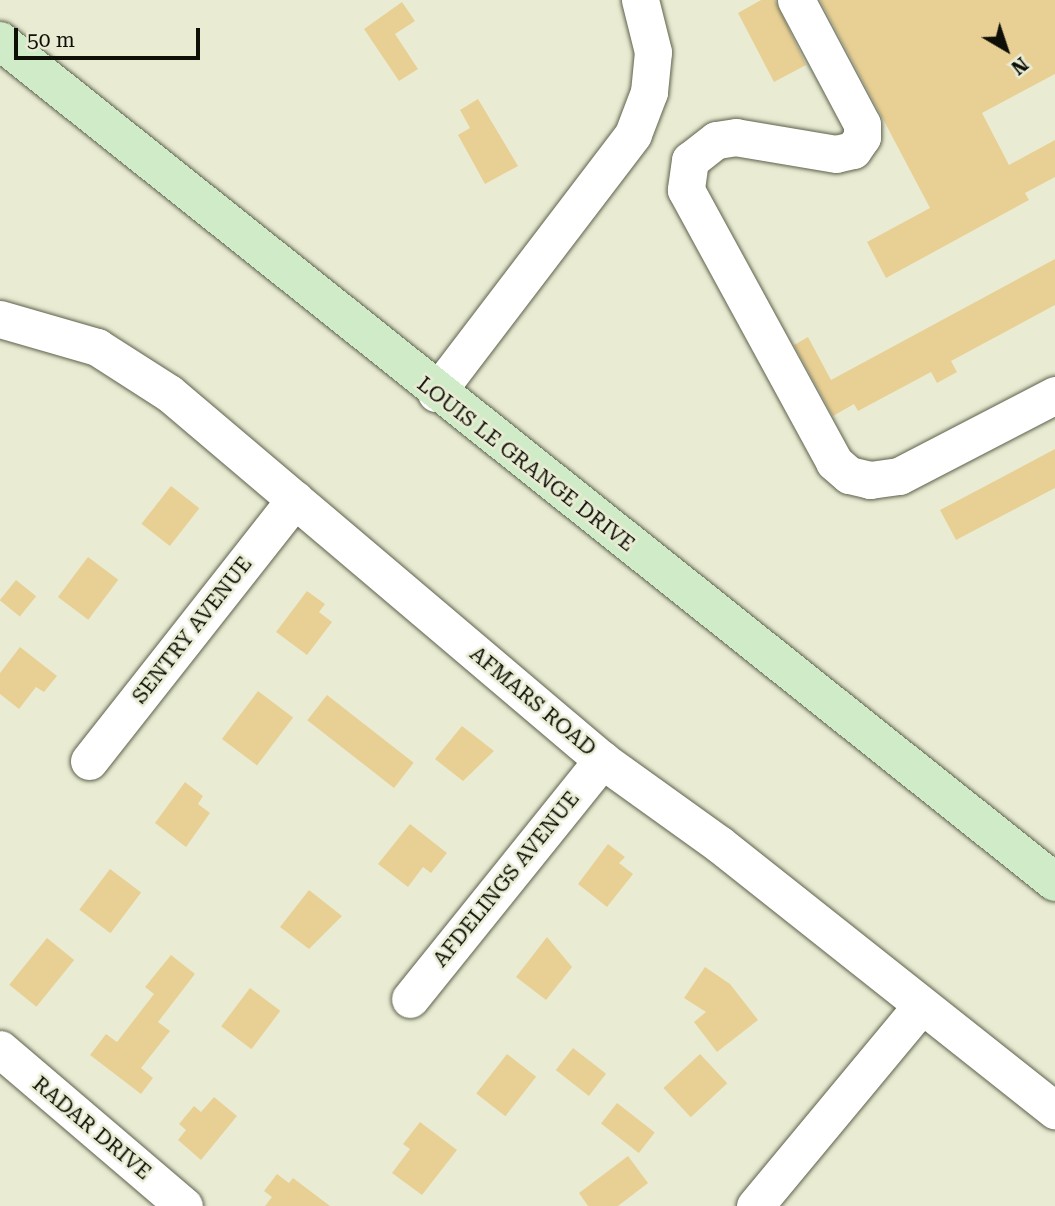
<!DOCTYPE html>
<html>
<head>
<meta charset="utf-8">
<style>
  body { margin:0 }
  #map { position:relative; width:1055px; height:1206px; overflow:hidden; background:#e9ecd3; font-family:"Roboto Serif",serif }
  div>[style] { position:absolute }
  .building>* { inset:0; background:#e8d095; transform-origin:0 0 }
  .roads { filter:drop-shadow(0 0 2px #5f614c) drop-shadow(0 0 2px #5f614c) }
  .minor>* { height:37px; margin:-18.5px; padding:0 18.5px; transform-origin:18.5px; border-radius:18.5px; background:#fff }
  .major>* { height:38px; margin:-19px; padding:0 19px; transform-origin:19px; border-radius:19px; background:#d0ebc8 }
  span { translate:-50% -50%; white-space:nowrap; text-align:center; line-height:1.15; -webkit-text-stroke:5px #e9ecd3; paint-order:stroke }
  .street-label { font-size:21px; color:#0e0f07 }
  .north { position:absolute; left:971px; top:14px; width:70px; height:70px; -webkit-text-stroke:5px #e9ecd3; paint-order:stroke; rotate:141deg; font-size:19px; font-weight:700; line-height:28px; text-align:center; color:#0e0f07 }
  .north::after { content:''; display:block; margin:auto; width:24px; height:32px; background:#0e0f07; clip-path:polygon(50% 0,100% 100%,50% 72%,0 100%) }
  .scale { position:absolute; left:14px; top:28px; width:186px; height:32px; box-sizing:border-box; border:4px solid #0e0f07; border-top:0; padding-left:9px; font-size:21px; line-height:24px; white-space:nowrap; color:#0e0f07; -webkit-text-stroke:5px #e9ecd3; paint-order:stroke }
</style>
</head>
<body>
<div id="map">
  <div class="building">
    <div style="clip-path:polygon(761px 0,775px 0,806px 65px,774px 82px,738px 13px)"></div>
    <div style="clip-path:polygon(820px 0,1055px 0,1055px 74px,982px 113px,1009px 165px,1055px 140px,1055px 177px,1025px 193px,1029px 200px,886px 278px,867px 242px,930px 208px)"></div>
    <div style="clip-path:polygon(402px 2px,415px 21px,395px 34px,418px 69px,399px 81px,364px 29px)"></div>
    <div style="clip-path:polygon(478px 99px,518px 166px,485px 184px,458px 135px,470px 128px,460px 110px)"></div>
    <div style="clip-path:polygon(1055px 259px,1055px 305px,951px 361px,957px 372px,937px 383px,931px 372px,858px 411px,854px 404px,833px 416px,794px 345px,808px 337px,831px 380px)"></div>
    <div style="clip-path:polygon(1055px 449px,1055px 488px,956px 540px,940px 510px)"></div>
    <div style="left:171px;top:486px;width:36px;height:48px;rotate:38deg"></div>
    <div style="left:88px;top:557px;width:38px;height:50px;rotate:37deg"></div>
    <div style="left:16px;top:580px;width:26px;height:26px;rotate:39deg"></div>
    <div style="clip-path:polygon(307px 591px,325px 604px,319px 612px,332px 622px,307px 655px,276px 632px)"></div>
    <div style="clip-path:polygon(20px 647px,57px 676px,44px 692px,36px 687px,19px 709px,0 694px,0 673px)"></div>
    <div style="left:258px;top:691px;width:44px;height:60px;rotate:37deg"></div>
    <div style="left:327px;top:695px;width:110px;height:32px;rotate:38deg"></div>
    <div style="clip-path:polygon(462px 726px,494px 751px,463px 781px,435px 759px)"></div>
    <div style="clip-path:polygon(185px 782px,203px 796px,198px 804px,210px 813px,186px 847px,155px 823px)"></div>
    <div style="clip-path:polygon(410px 824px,447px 853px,431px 873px,423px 867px,408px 887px,378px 864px)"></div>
    <div style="clip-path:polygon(608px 844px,625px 857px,619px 863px,633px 874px,607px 907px,578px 884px)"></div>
    <div style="left:110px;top:869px;width:39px;height:51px;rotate:37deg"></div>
    <div style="clip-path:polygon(309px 890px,342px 916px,309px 949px,280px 927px)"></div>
    <div style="clip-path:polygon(547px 937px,572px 967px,546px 1000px,516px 977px)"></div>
    <div style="left:47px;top:938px;width:35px;height:60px;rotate:39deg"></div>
    <div style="clip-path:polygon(171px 955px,195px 974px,158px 1022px,170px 1031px,141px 1068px,153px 1078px,141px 1094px,90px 1055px,106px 1034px,117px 1042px,154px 994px,145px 987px)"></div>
    <div style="clip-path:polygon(705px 967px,730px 984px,758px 1020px,717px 1052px,694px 1022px,706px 1012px,684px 998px)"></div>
    <div style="left:250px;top:988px;width:38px;height:48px;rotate:37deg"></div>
    <div style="left:573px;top:1048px;width:42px;height:28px;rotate:38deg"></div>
    <div style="left:507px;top:1054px;width:37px;height:50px;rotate:38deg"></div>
    <div style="left:700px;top:1054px;width:40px;height:50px;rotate:47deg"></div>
    <div style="clip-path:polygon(214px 1097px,237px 1116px,201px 1160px,178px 1140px,186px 1130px,179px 1124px,194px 1106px,201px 1112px)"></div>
    <div style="left:617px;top:1103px;width:48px;height:26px;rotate:38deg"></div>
    <div style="clip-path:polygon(420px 1122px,457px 1150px,422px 1195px,392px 1173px,410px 1149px,403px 1144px)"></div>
    <div style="clip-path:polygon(628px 1156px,648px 1183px,618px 1206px,588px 1206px,579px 1193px)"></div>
    <div style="clip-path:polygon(277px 1174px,289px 1183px,293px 1178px,330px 1206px,265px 1206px,272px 1197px,264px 1191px)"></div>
  </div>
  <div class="roads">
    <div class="minor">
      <div style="left:796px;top:0;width:140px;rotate:62deg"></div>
      <div style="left:862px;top:124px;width:13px;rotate:90deg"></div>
      <div style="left:862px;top:137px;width:16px;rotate:125deg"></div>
      <div style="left:853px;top:150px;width:17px;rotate:167deg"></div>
      <div style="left:836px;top:154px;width:101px;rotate:-170.4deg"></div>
      <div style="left:736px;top:137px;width:20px;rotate:171deg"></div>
      <div style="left:716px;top:140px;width:33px;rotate:142deg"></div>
      <div style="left:690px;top:160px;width:30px;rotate:98deg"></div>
      <div style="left:686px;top:190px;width:310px;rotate:61.4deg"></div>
      <div style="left:834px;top:462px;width:20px;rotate:41deg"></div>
      <div style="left:849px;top:475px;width:22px;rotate:13deg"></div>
      <div style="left:870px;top:480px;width:29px;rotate:-8deg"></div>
      <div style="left:899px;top:476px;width:176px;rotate:-27.4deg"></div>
      <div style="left:0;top:319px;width:101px;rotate:16.1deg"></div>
      <div style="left:97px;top:347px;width:85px;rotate:32.6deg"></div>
      <div style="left:169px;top:393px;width:568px;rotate:40.28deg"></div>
      <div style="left:602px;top:760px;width:144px;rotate:35.7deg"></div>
      <div style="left:719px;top:844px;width:429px;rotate:38.4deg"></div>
      <div style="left:436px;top:393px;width:325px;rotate:-52.7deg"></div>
      <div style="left:633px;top:134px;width:45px;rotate:-69.1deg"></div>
      <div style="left:649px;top:92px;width:40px;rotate:-84.3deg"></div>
      <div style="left:653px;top:52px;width:54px;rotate:-104deg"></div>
      <div style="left:89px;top:761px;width:333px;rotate:-51.8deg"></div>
      <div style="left:410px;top:999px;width:307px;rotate:-51.2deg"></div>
      <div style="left:0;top:1049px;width:242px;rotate:40.5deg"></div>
      <div style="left:755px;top:1206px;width:259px;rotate:-50.3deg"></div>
    </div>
    <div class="major">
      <div style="left:0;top:41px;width:1349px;rotate:38.56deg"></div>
    </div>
  </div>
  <div class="street-label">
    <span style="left:526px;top:464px;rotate:38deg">LOUIS LE GRANGE DRIVE</span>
    <span style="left:192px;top:630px;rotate:-52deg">SENTRY AVENUE</span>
    <span style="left:533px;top:701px;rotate:40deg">AFMARS ROAD</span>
    <span style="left:506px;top:879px;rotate:-51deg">AFDELINGS AVENUE</span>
    <span style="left:92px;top:1128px;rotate:40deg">RADAR DRIVE</span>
  </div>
  <div class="north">N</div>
  <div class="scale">50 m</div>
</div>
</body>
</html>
